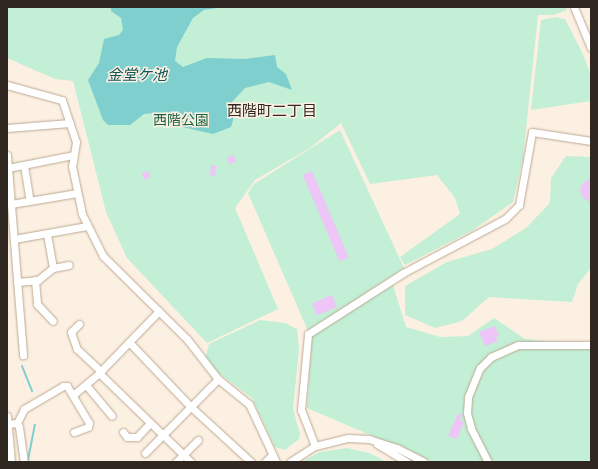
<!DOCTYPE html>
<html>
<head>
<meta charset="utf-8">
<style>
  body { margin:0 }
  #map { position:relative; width:598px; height:469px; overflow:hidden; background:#fcf0e2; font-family:Poppins,"Noto Sans JP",sans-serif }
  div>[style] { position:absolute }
  .green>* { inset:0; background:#c2efd5 }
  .water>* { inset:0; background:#7fcfcf }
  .stream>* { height:2px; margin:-1px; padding:0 1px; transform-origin:1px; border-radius:1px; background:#7fcfcf }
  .building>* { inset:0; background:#edc6f7; transform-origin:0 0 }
  .roads { filter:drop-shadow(0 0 1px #bca993) drop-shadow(0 0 1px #bca993) }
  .minor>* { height:7px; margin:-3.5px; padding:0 3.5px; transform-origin:3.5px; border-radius:3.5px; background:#fff }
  span { translate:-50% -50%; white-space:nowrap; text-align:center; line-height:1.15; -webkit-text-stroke:3px #fcf0e2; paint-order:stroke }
  .park-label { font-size:14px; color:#1b6141 }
  .water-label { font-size:15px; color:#0f5556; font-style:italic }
  .neighbourhood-label { font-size:15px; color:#302820 }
  .frame { position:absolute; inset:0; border:8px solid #302820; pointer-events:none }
</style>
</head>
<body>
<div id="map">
  <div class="green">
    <div style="clip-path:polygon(7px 7px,566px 7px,567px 10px,554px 15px,538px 15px,523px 158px,513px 202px,473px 230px,405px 265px,400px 257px,460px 214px,455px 198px,437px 175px,370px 184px,341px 123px,310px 148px,255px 180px,235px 208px,278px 309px,207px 343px,127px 258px,106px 212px,73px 81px,55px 79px,7px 58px)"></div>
    <div style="clip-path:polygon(555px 17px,565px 19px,583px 54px,591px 75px,591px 101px,531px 110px,541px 20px)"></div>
    <div style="clip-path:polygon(340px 130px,404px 268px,308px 331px,248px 193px,254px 184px)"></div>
    <div style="clip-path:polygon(566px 156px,591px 157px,591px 268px,578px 284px,572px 302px,489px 297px,462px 321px,435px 328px,405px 315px,405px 286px,447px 262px,492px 249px,526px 228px,550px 203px,551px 178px)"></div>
    <div style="clip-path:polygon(393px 285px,406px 327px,440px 337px,468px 336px,494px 318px,525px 339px,591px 345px,591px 462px,433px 462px,307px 408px,312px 336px)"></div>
    <div style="clip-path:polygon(260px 320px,285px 323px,297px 329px,299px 349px,293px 409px,300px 434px,299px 439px,285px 450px,275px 447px,252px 398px,212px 368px,205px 358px,209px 344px)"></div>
    <div style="clip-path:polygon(347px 448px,369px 453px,387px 462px,301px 462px,320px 452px)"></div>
  </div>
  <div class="water">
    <div style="clip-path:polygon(111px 7px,223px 7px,204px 10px,193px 18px,177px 47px,175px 61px,183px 67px,207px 58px,245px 59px,275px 55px,277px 67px,286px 74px,292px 90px,269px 82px,245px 88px,232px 102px,235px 113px,231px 127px,213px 134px,178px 126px,154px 113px,144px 114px,130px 125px,108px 125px,103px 120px,88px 80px,99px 63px,104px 39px,119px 35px,123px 30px,121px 18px,111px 11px)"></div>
  </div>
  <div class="stream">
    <div style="left:22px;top:366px;width:27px;rotate:68deg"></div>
    <div style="left:28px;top:460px;width:36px;rotate:-79deg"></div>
  </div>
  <div class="building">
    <div style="left:233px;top:155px;width:7px;height:7px;rotate:63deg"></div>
    <div style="clip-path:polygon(211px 165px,217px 166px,215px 176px,210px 175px)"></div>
    <div style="clip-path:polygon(149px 171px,150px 178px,144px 180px,142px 173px)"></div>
    <div style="left:312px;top:171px;width:94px;height:10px;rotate:67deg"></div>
    <div style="clip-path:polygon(591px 178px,591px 203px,582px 197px,580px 190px,583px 183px)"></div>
    <div style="left:332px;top:295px;width:13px;height:22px;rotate:67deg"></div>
    <div style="clip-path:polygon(495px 326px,499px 336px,496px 337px,498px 341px,485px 346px,479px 332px)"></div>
    <div style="clip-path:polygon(458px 413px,462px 415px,460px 420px,464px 422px,457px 439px,448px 436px)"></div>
  </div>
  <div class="roads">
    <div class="minor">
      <div style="left:574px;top:7px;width:44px;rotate:67.5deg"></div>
      <div style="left:7px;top:85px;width:57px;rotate:15.3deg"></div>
      <div style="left:62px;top:100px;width:44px;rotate:71.6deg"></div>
      <div style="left:76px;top:142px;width:24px;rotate:99deg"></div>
      <div style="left:72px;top:166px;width:49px;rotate:78.2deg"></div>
      <div style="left:82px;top:214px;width:47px;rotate:63.4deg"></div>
      <div style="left:103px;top:256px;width:118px;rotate:44.7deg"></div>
      <div style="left:187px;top:339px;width:51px;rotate:52.2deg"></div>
      <div style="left:218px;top:379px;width:40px;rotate:39deg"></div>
      <div style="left:249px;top:404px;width:64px;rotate:65deg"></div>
      <div style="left:7px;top:128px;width:63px;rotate:-4.5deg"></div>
      <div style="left:7px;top:155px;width:201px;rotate:85.4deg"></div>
      <div style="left:24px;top:165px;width:36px;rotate:81deg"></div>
      <div style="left:8px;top:168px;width:66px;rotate:-11.3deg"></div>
      <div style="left:11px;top:204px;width:67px;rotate:-9.5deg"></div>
      <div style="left:14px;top:239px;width:74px;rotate:-10.1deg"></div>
      <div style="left:53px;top:268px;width:16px;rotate:-11deg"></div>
      <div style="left:35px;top:280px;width:24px;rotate:85deg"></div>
      <div style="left:37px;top:304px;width:23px;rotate:47deg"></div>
      <div style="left:17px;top:282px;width:21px;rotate:-5deg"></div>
      <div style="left:38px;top:280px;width:19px;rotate:-39deg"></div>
      <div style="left:53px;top:268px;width:35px;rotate:-100deg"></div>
      <div style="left:159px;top:311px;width:86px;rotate:134.1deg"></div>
      <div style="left:99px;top:373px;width:128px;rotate:44.1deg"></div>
      <div style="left:79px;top:324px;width:11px;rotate:135deg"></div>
      <div style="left:71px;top:332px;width:18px;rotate:71deg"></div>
      <div style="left:77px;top:349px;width:33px;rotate:43deg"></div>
      <div style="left:129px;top:342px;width:88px;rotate:46.4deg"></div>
      <div style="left:190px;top:406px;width:83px;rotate:42.6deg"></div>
      <div style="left:86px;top:385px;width:40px;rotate:50deg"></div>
      <div style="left:73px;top:395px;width:34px;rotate:-40deg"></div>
      <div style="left:7px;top:416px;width:46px;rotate:85deg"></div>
      <div style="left:17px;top:423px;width:16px;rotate:-63deg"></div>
      <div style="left:24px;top:409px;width:45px;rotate:-30.5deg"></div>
      <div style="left:63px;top:386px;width:4px"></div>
      <div style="left:67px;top:386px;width:43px;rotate:59.3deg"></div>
      <div style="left:89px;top:423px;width:4px;rotate:104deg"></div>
      <div style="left:88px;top:427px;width:15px;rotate:160deg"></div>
      <div style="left:8px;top:424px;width:9px;rotate:-6deg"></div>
      <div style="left:17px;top:423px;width:4px;rotate:63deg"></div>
      <div style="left:19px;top:427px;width:35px;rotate:82deg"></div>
      <div style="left:123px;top:432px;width:6px;rotate:51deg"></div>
      <div style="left:127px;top:437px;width:10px"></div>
      <div style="left:137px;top:437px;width:19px;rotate:-47deg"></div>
      <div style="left:377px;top:444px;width:35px;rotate:31deg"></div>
      <div style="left:315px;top:446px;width:39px;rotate:-111deg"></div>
      <div style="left:301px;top:410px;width:76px;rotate:-84.7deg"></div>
      <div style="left:308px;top:334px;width:113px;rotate:-32.7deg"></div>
      <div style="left:403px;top:273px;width:115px;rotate:-27.9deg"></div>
      <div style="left:505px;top:219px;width:20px;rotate:-45deg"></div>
      <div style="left:519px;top:205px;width:74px;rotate:-79.9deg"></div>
      <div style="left:532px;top:132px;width:60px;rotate:8.7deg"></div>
      <div style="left:145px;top:453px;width:104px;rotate:-45.4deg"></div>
      <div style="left:176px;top:462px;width:31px;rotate:-45deg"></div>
      <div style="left:265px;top:462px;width:10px;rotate:-45deg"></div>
      <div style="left:290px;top:462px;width:30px;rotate:-33deg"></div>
      <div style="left:315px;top:446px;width:34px;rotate:-14deg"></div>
      <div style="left:348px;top:438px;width:21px;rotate:3deg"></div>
      <div style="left:369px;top:439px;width:29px;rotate:18deg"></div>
      <div style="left:397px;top:448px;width:30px;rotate:27deg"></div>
      <div style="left:488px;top:462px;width:38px;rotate:-117deg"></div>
      <div style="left:471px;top:428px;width:16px;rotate:-105deg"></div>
      <div style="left:467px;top:413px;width:16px;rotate:-86deg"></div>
      <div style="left:468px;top:397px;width:31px;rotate:-68deg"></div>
      <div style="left:480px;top:368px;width:16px;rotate:-45deg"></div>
      <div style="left:491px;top:357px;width:30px;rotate:-24deg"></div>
      <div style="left:518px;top:345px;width:73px"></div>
    </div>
  </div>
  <div class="park-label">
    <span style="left:181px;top:120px">西階公園</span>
  </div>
  <div class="water-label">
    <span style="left:137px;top:75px">金堂ケ池</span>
  </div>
  <div class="neighbourhood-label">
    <span style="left:272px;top:111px">西階町二丁目</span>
  </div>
  <div class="frame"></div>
</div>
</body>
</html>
